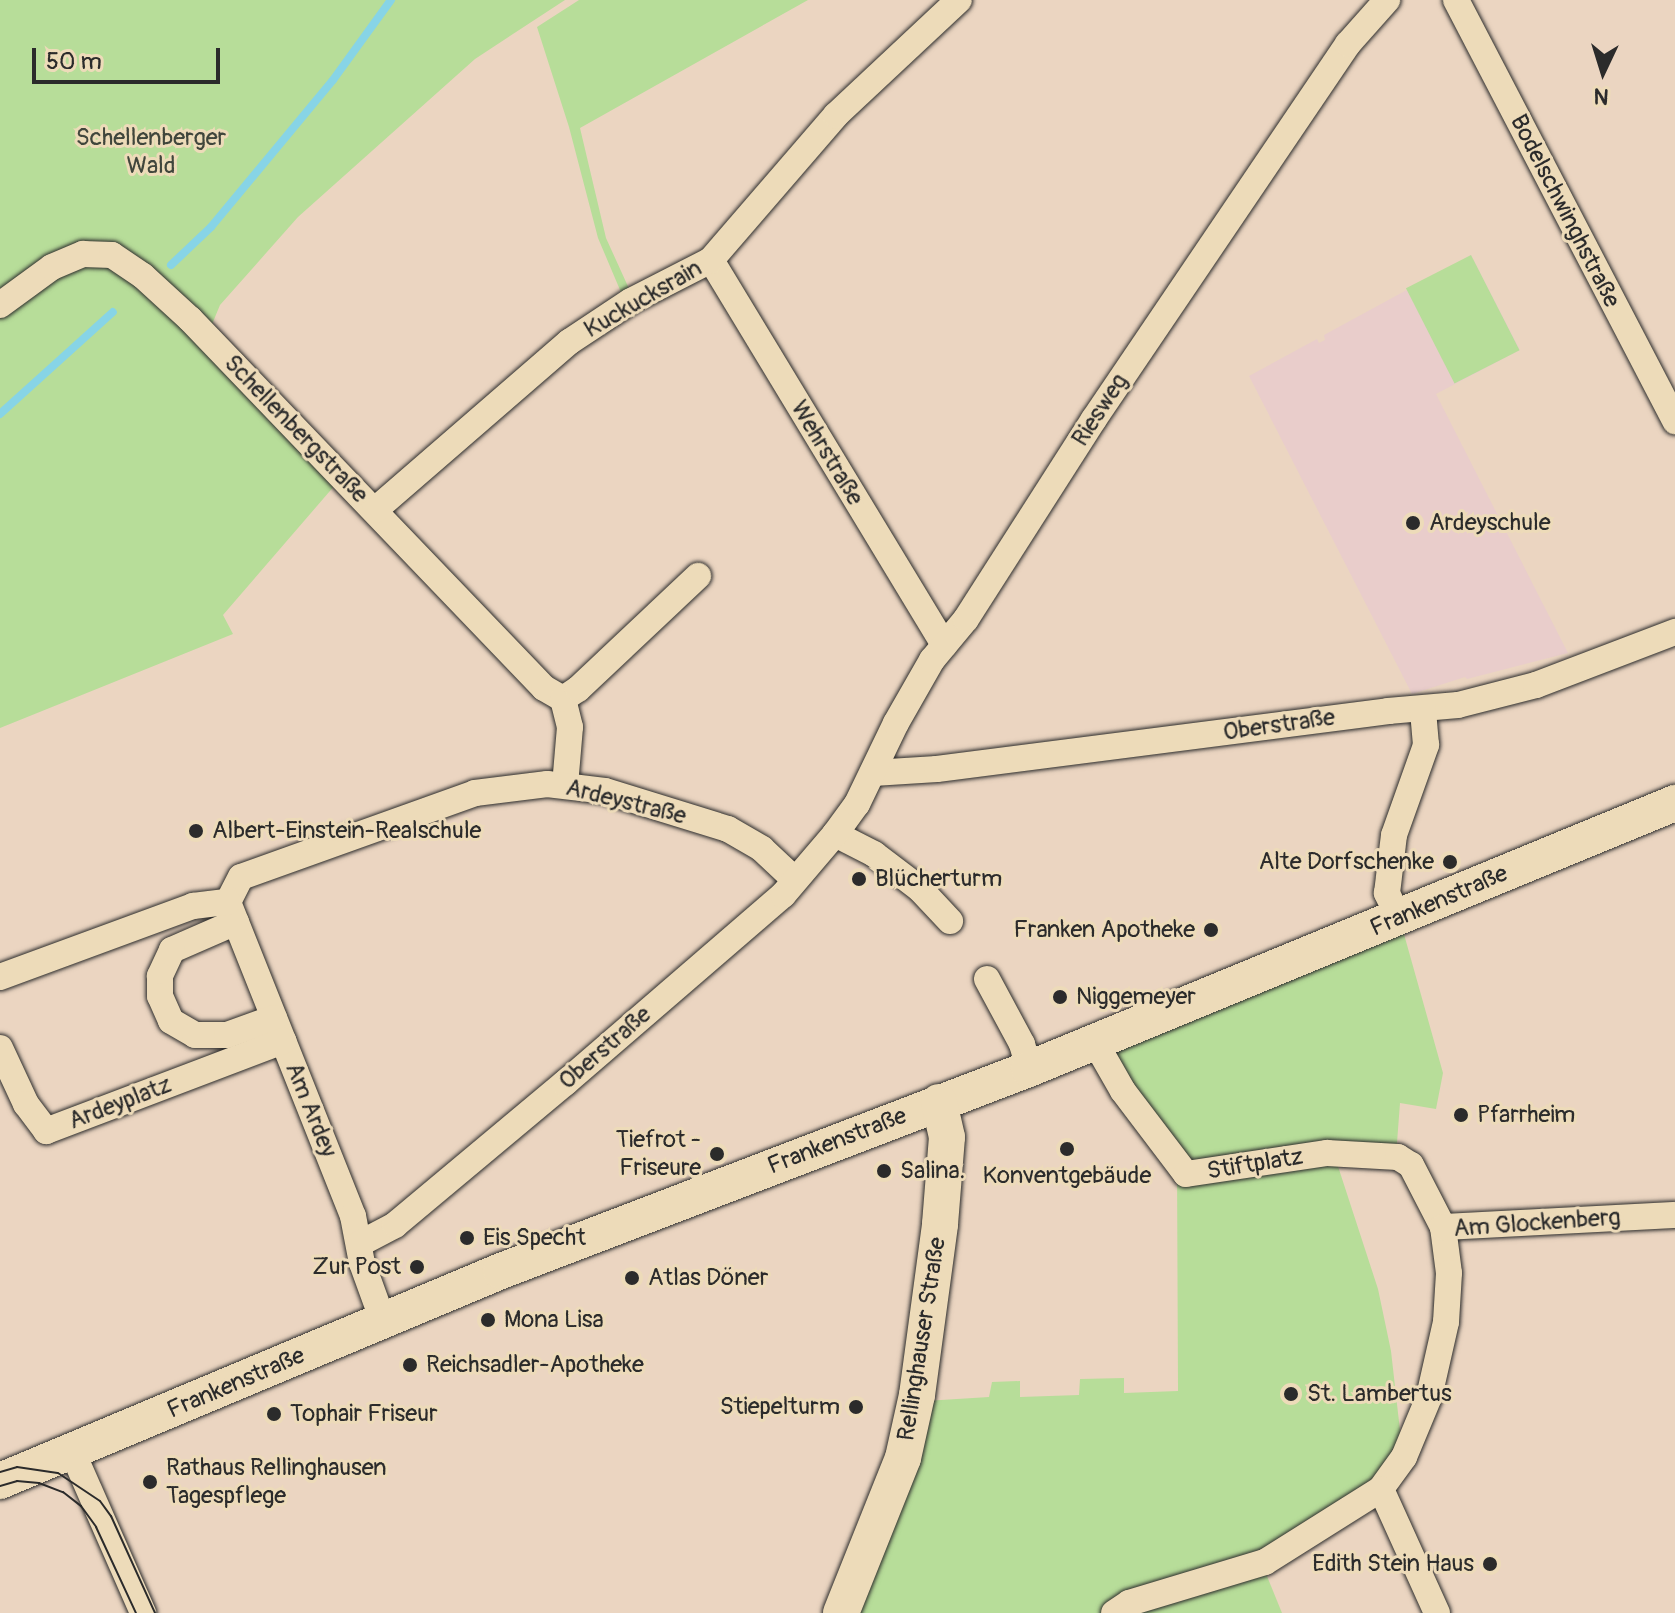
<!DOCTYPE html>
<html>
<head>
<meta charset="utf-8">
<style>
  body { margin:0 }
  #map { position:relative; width:1675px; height:1613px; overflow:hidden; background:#ebd5c1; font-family:Pangolin,sans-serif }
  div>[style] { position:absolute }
  .built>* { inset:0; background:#e9cdcb }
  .green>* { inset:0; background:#b7dd99; transform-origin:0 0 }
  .stream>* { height:8px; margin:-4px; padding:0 4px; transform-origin:4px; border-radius:4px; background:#87d4e6 }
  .roads { filter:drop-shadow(0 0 2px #2b2b2b) drop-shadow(0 0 2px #2b2b2b) }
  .minor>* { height:26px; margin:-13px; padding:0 13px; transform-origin:13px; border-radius:13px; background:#eddbb9 }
  .secondary>* { height:36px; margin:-18px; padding:0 18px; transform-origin:18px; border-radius:18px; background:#eddbb9 }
  .tram>* { height:2px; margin:-1px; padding:0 1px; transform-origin:1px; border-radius:1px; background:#2b2b2b }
  .dots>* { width:22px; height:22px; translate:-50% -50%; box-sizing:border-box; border:4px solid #eddbb9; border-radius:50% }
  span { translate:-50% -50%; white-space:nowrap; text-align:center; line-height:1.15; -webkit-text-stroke:6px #eddbb9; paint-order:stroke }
  .park-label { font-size:24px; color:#40463c }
  .street-label { font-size:24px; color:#2b2b2b }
  .poi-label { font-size:24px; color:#2b2b2b }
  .left { translate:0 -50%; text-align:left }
  .right { translate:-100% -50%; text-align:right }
  .north { position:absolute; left:1563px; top:32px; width:80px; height:80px; -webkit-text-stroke:6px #eddbb9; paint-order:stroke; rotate:184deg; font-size:22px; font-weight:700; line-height:32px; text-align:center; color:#2b2b2b }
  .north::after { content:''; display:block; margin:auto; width:28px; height:36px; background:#2b2b2b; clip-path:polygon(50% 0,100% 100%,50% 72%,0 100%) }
  .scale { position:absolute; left:32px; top:48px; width:188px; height:36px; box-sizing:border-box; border:4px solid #2b2b2b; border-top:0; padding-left:10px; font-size:24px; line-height:28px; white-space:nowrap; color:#2b2b2b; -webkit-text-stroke:6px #eddbb9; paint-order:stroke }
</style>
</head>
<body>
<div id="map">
  <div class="built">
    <div style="clip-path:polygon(1471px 255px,1520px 350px,1436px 394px,1568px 653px,1467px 679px,1465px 677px,1412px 694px,1249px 376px,1317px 339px,1319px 343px,1325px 340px,1324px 335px)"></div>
  </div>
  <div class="green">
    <div style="clip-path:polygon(0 0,565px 0,475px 59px,298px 217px,220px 305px,208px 334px,342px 477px,223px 615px,233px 634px,0 728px)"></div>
    <div style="clip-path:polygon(579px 0,808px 0,580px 128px,606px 238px,631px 293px,623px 297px,598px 238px,569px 127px,537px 27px)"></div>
    <div style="left:1471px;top:255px;width:107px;height:73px;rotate:63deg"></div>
    <div style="clip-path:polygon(1400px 920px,1443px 1073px,1436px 1109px,1400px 1103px,1396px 1156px,1334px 1154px,1378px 1289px,1391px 1351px,1403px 1457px,1265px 1561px,1111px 1613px,846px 1613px,925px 1401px,989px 1397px,992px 1382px,1020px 1381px,1020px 1397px,1079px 1395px,1080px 1379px,1124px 1378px,1124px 1393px,1178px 1391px,1177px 1162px,1097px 1042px)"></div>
    <div style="clip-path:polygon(1262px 1564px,1282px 1613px,1116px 1613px)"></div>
  </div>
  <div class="stream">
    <div style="left:171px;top:265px;width:55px;rotate:-43.5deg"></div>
    <div style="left:211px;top:227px;width:191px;rotate:-50.3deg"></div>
    <div style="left:333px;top:80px;width:99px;rotate:-54.1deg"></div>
    <div style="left:0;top:414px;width:152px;rotate:-42.1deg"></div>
  </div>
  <div class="roads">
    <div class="minor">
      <div style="left:1456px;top:0;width:475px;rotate:62.5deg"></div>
      <div style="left:711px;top:260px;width:450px;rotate:58.8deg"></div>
      <div style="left:0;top:305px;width:64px;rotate:-36.2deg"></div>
      <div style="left:52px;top:267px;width:34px;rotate:-23deg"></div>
      <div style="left:83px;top:254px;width:29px;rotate:2deg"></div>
      <div style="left:112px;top:255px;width:37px;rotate:34deg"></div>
      <div style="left:143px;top:276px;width:64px;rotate:42.5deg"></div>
      <div style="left:190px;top:319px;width:511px;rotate:46.19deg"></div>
      <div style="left:544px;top:688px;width:22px;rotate:30deg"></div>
      <div style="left:563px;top:699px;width:29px;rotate:76deg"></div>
      <div style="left:570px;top:727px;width:58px;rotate:94.9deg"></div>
      <div style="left:375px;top:510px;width:257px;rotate:-40.9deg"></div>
      <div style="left:569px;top:342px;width:74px;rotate:-33.5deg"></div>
      <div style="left:631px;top:301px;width:90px;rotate:-27.1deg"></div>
      <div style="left:711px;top:260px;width:191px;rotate:-49.2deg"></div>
      <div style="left:836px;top:115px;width:168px;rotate:-43.1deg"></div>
      <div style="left:563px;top:699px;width:18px;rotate:-34deg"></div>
      <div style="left:578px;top:689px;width:165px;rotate:-43.3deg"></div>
      <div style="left:873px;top:773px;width:64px;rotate:-3.6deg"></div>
      <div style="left:937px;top:769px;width:455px;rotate:-7.3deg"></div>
      <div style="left:1388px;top:711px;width:70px;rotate:-4.9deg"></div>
      <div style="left:1458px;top:705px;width:81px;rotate:-14.4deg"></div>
      <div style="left:1536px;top:685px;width:149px;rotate:-20.9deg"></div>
      <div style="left:835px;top:834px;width:44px;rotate:27.1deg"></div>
      <div style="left:874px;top:854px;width:58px;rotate:37.3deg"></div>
      <div style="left:920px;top:889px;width:44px;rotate:46.8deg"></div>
      <div style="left:228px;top:902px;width:28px;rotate:-63deg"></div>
      <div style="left:241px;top:877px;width:249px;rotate:-19.7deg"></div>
      <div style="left:475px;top:793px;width:73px;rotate:-7.1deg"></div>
      <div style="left:547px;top:784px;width:58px;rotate:6.9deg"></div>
      <div style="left:605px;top:791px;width:129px;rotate:17.2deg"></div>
      <div style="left:728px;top:829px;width:39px;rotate:30deg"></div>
      <div style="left:762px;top:849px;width:45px;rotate:43.2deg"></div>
      <div style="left:228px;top:902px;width:338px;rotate:68.3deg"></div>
      <div style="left:353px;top:1216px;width:48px;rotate:79.2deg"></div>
      <div style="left:362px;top:1263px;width:62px;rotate:70.1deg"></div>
      <div style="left:1399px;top:918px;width:28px;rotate:-116deg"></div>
      <div style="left:1387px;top:893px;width:58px;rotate:-83.1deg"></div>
      <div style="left:1394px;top:835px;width:96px;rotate:-70.4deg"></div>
      <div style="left:1426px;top:745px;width:36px;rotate:-95deg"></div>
      <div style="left:236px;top:922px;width:70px;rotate:156.4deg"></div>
      <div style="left:172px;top:950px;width:29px;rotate:115deg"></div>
      <div style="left:160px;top:976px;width:20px;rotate:90deg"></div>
      <div style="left:160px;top:996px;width:27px;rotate:66deg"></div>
      <div style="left:171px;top:1021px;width:28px;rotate:30deg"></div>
      <div style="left:195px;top:1035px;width:32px"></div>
      <div style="left:227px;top:1035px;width:50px;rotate:-19.9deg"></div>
      <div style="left:0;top:977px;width:206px;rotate:-20.2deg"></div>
      <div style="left:193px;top:906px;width:35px;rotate:-7deg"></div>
      <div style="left:987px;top:979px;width:74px;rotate:61.7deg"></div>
      <div style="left:1022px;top:1044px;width:26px;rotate:74deg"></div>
      <div style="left:1095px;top:1042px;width:56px;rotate:60.3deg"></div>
      <div style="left:1123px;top:1091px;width:104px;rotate:52.8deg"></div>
      <div style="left:1186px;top:1174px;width:143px;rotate:-8.5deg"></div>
      <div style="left:1327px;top:1153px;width:71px;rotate:3.2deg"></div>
      <div style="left:1398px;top:1157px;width:15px;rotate:32deg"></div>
      <div style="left:1411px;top:1165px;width:70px;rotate:62.7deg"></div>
      <div style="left:1443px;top:1227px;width:46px;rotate:82.6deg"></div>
      <div style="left:1449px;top:1273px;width:49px;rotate:93.5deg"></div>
      <div style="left:1446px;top:1322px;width:77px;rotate:102.8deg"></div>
      <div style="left:1429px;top:1397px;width:65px;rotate:112.6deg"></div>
      <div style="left:1404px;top:1457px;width:39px;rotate:126deg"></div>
      <div style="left:1381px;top:1489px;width:137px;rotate:147.8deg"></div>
      <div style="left:1265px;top:1562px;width:142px;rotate:163.2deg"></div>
      <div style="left:1129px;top:1603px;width:18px;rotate:146deg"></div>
      <div style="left:0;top:1048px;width:62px;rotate:65.1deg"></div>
      <div style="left:26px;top:1104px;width:34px;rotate:53deg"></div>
      <div style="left:46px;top:1131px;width:254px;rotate:-20.8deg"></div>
      <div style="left:1443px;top:1227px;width:232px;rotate:-3deg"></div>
      <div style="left:359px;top:1244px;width:41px;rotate:-27.8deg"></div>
      <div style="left:395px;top:1225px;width:222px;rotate:-39.9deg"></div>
      <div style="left:565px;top:1083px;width:288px;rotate:-40.8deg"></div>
      <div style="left:783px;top:895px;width:80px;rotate:-49.6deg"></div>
      <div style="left:835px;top:834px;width:37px;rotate:-54deg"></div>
      <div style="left:857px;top:804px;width:90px;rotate:-64.3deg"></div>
      <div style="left:896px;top:723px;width:73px;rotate:-60.3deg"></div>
      <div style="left:932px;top:660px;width:53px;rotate:-50.3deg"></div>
      <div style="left:966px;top:619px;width:237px;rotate:-57.4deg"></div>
      <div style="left:1094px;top:419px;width:453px;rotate:-55.9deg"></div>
      <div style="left:1348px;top:44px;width:59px;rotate:-48.4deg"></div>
      <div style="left:72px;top:1451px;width:177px;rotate:66.3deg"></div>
      <div style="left:1381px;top:1489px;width:136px;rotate:65.7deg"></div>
    </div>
    <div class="secondary">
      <div style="left:0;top:1481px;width:543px;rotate:-22.74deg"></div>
      <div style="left:501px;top:1271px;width:565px;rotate:-20.94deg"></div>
      <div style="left:1029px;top:1069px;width:699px;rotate:-22.38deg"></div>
      <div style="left:841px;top:1613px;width:167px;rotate:-68.2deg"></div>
      <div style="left:903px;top:1458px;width:65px;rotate:-77.5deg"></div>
      <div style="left:917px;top:1395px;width:173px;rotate:-82.3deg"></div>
      <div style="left:940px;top:1224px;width:87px;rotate:-85.4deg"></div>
      <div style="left:947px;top:1137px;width:36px;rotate:-103deg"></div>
    </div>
  </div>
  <div class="tram">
    <div style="left:0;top:1472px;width:18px;rotate:-16deg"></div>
    <div style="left:17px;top:1467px;width:41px;rotate:8.3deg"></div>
    <div style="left:58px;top:1473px;width:50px;rotate:33.7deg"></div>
    <div style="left:100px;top:1501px;width:19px;rotate:54deg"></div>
    <div style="left:111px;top:1516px;width:107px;rotate:65.6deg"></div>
    <div style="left:0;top:1486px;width:18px;rotate:-16deg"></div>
    <div style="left:17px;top:1481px;width:22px;rotate:5deg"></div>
    <div style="left:39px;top:1483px;width:26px;rotate:21deg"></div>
    <div style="left:63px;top:1492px;width:23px;rotate:38deg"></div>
    <div style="left:81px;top:1506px;width:26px;rotate:54deg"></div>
    <div style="left:96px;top:1527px;width:95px;rotate:65.1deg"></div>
  </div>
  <div class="dots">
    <div style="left:1413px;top:523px;background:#2b2b2b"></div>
    <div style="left:196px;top:831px;background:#2b2b2b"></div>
    <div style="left:1450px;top:862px;background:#2b2b2b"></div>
    <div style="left:859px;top:879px;background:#2b2b2b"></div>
    <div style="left:1211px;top:930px;background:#2b2b2b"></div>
    <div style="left:1060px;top:997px;background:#2b2b2b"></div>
    <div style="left:1461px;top:1115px;background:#2b2b2b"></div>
    <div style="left:1067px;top:1149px;background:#2b2b2b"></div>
    <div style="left:717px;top:1154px;background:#2b2b2b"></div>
    <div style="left:884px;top:1171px;background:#2b2b2b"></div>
    <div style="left:467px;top:1238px;background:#2b2b2b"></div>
    <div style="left:417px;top:1267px;background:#2b2b2b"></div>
    <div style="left:632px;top:1278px;background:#2b2b2b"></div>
    <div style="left:488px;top:1320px;background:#2b2b2b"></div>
    <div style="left:410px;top:1365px;background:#2b2b2b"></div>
    <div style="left:1291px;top:1394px;background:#2b2b2b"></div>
    <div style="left:856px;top:1407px;background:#2b2b2b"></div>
    <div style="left:274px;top:1414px;background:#2b2b2b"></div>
    <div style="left:150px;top:1482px;background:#2b2b2b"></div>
    <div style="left:1490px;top:1564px;background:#2b2b2b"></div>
  </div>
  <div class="park-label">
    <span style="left:151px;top:152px">Schellenberger<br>Wald</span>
  </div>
  <div class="street-label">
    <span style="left:1565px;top:211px;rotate:63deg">Bodelschwinghstraße</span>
    <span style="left:643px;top:299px;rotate:-30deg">Kuckucksrain</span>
    <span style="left:1100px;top:410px;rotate:-57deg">Riesweg</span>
    <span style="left:296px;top:429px;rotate:46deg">Schellenbergstraße</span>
    <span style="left:827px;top:453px;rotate:59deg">Wehrstraße</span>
    <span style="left:1279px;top:725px;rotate:-8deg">Oberstraße</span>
    <span style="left:626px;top:802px;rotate:14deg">Ardeystraße</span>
    <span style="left:1439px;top:901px;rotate:-23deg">Frankenstraße</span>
    <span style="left:605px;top:1048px;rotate:-41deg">Oberstraße</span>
    <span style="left:120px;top:1103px;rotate:-21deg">Ardeyplatz</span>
    <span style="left:311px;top:1110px;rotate:68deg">Am Ardey</span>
    <span style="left:837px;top:1141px;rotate:-21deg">Frankenstraße</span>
    <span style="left:1255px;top:1164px;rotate:-9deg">Stiftplatz</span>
    <span style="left:1537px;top:1223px;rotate:-4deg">Am Glockenberg</span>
    <span style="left:922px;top:1339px;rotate:-81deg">Rellinghauser Straße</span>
    <span style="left:236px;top:1383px;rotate:-23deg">Frankenstraße</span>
  </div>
  <div class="poi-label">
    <span class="left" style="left:1429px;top:523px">Ardeyschule</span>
    <span class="left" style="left:212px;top:831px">Albert-Einstein-Realschule</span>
    <span class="right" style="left:1434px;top:862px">Alte Dorfschenke</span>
    <span class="left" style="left:875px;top:879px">Blücherturm</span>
    <span class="right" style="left:1195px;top:930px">Franken Apotheke</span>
    <span class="left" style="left:1076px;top:997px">Niggemeyer</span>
    <span class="left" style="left:1477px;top:1115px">Pfarrheim</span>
    <span class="right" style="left:701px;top:1154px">Tiefrot -<br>Friseure</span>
    <span class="left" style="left:900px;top:1171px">Salina.</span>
    <span style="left:1067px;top:1176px">Konventgebäude</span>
    <span class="left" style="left:483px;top:1238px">Eis Specht</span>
    <span class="right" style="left:401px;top:1267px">Zur Post</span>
    <span class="left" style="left:648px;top:1278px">Atlas Döner</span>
    <span class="left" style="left:504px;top:1320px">Mona Lisa</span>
    <span class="left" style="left:426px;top:1365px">Reichsadler-Apotheke</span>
    <span class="left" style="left:1307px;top:1394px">St. Lambertus</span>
    <span class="right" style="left:840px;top:1407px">Stiepelturm</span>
    <span class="left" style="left:290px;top:1414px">Tophair Friseur</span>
    <span class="left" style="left:166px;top:1482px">Rathaus Rellinghausen<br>Tagespflege</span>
    <span class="right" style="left:1474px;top:1564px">Edith Stein Haus</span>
  </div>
  <div class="north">N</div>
  <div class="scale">50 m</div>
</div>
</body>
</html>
